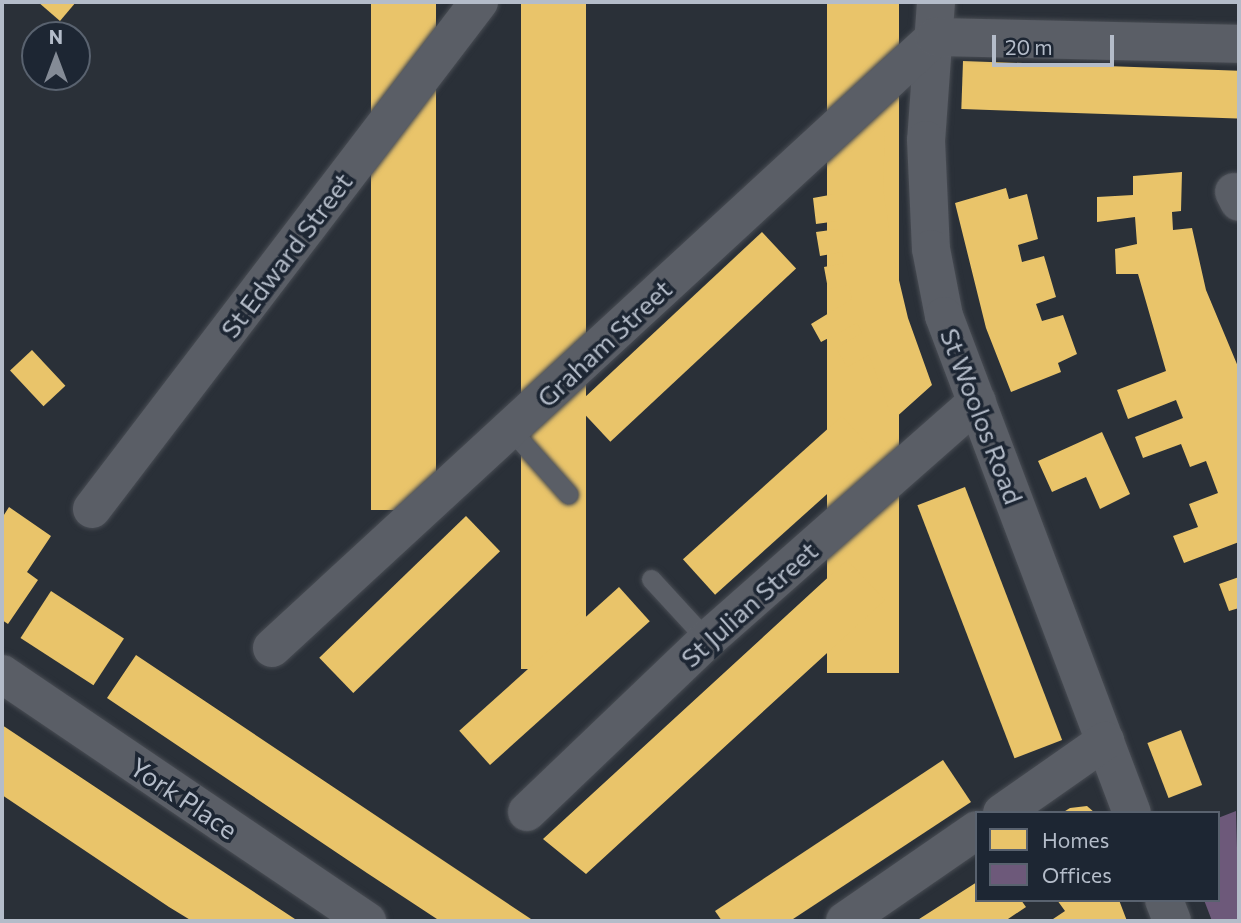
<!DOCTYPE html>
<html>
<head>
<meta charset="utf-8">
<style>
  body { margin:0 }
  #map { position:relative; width:1241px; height:923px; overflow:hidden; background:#2a3038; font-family:Commissioner,sans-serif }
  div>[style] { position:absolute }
  .homes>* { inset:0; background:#e9c46a; transform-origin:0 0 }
  .offices>* { inset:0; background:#6d597a }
  .roads { filter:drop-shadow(0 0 2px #484c53) drop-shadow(0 0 2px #484c53) }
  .service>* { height:19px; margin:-9.5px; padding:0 9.5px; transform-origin:9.5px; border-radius:9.5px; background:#5a5e66 }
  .minor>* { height:38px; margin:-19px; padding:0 19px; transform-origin:19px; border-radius:19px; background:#5a5e66 }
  span { translate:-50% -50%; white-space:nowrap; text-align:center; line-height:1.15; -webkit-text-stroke:7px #1d2633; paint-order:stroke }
  .street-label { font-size:26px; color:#b4bcc9 }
  .frame { position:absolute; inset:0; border:4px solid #b4bcc9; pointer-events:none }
  .legend { position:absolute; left:975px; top:811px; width:245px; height:91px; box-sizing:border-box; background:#1d2633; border:2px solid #59626f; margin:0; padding:9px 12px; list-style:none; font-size:21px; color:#b4bcc9 }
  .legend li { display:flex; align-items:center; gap:14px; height:35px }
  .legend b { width:35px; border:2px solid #59626f }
  .north { position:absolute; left:21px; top:21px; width:70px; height:70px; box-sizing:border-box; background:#1d2633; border:2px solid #59626f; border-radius:50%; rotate:0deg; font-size:19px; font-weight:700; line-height:28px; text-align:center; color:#b4bcc9 }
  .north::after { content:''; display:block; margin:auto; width:24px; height:32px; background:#848b96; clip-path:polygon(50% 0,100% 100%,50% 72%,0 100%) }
  .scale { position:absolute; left:992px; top:35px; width:122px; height:32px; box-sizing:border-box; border:4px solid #b4bcc9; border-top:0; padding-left:9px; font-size:21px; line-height:24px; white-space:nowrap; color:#b4bcc9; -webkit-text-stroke:5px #1d2633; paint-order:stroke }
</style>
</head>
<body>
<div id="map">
  <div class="homes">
    <div style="clip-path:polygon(38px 2px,76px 2px,60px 21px)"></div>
    <div style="left:371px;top:2px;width:65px;height:508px"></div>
    <div style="left:521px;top:2px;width:65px;height:667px"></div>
    <div style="left:827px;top:2px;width:72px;height:671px"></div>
    <div style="left:963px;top:61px;width:276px;height:48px;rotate:2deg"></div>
    <div style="clip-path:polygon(863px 123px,885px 129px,883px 188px,893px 255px,908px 318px,932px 385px,893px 420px,869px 355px,847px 367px,836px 348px,862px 333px,857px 323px,821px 342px,811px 324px,852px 299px,849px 285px,828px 289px,824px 267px,844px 263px,842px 252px,820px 256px,816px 232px,838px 229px,838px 221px,816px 224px,813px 198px,835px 194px,835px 153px)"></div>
    <div style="clip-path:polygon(1182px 172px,1181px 211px,1172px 212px,1173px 230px,1192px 228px,1206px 290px,1239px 369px,1239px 542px,1184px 563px,1173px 536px,1198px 527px,1189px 504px,1218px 493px,1206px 461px,1190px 467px,1181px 444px,1143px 458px,1135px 437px,1183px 418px,1176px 400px,1128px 419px,1117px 390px,1166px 371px,1138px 274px,1116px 274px,1115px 249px,1137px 244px,1135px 217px,1097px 222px,1097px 197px,1133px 195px,1133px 176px)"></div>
    <div style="clip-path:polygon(1006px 188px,1009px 199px,1027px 194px,1038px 239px,1018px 245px,1022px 262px,1044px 256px,1056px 297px,1036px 304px,1042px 321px,1063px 315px,1077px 354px,1058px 363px,1061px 372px,1011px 392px,986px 328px,955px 203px)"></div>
    <div style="left:762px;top:232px;width:50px;height:254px;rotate:47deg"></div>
    <div style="left:32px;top:350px;width:49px;height:30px;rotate:47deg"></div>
    <div style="left:842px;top:416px;width:48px;height:214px;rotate:48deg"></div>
    <div style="clip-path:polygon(1102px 432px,1130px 494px,1100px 509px,1086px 477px,1052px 492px,1038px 461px)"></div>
    <div style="left:965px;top:487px;width:271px;height:51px;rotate:69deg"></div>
    <div style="clip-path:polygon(9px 507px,51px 536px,27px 572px,38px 580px,8px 624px,2px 620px,2px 518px)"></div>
    <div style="left:466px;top:516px;width:49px;height:204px;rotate:46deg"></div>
    <div style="clip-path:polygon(847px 560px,885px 600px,791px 686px,586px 874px,543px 839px)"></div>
    <div style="clip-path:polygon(1239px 577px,1239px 608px,1229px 611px,1219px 584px)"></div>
    <div style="left:619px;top:587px;width:46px;height:215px;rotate:48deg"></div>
    <div style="left:51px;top:591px;width:87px;height:56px;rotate:33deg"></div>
    <div style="clip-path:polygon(136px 655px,396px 829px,534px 921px,440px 921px,367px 873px,107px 698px)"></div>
    <div style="clip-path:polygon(2px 725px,169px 836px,298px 921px,192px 921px,169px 907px,2px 795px)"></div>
    <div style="left:1181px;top:730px;width:59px;height:36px;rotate:69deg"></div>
    <div style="clip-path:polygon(943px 760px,971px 802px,790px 921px,722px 921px,715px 911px)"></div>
    <div style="clip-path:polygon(1087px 806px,1095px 813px,1062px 813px,1070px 808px)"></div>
    <div style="clip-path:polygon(977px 882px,977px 900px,1021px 900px,1026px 907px,1005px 921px,916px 921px)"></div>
    <div style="clip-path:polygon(1057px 900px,1119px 900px,1127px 921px,1050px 921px,1065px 911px)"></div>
  </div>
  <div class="offices">
    <div style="clip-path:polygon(1236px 811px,1239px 921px,1212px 921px,1204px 900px,1218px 900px,1218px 818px)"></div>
  </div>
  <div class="roads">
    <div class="service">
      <div style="left:511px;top:430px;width:86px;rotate:48.3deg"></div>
      <div style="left:651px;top:579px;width:83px;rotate:47.4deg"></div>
    </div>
    <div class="minor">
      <div style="left:936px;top:2px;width:138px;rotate:94.1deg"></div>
      <div style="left:926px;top:140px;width:109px;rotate:87.4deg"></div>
      <div style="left:931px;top:249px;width:68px;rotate:79deg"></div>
      <div style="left:944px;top:316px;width:531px;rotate:69.28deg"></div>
      <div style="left:1234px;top:192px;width:11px;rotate:63deg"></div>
      <div style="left:92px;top:509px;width:638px;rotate:-52.65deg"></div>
      <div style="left:272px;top:648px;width:902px;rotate:-42.66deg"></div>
      <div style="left:935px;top:37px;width:304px;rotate:1.3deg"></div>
      <div style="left:2px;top:674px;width:441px;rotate:34.1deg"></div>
      <div style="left:527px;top:812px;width:249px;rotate:-43.7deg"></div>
      <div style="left:707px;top:640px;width:360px;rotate:-41.4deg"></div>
      <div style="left:1002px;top:813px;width:126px;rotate:-35deg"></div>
      <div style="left:1164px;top:900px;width:22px;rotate:69deg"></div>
      <div style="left:845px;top:921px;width:160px;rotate:-34.6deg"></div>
    </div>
  </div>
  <div class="street-label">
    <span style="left:286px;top:255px;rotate:-53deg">St Edward Street</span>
    <span style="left:604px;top:343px;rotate:-43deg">Graham Street</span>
    <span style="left:982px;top:416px;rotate:69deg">St Woolos Road</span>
    <span style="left:749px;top:604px;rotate:-42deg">St Julian Street</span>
    <span style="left:184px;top:798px;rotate:34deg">York Place</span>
  </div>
  <div class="frame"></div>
  <ul class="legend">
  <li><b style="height:19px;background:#e9c46a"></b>Homes</li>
  <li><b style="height:19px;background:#6d597a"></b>Offices</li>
  </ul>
  <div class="north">N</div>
  <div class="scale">20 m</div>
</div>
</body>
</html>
